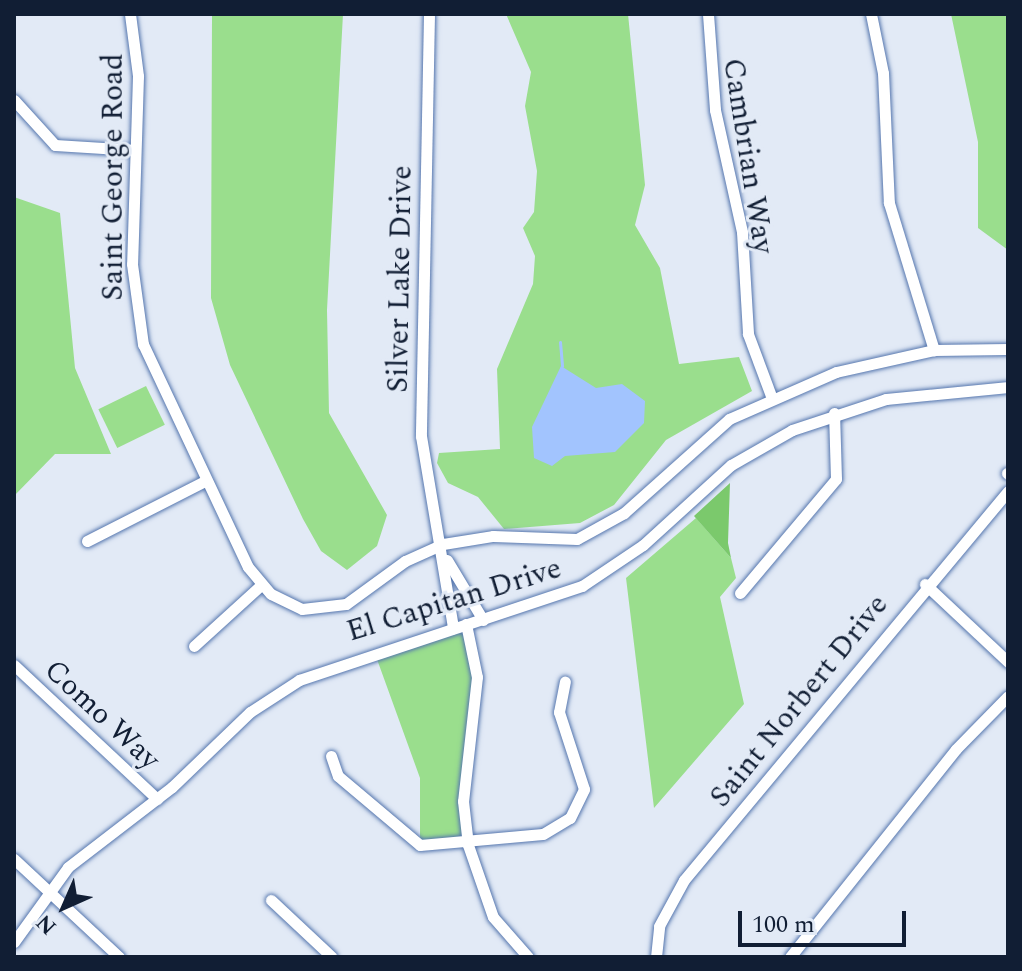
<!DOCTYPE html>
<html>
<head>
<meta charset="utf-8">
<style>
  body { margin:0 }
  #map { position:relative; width:1022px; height:971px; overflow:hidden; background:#e2eaf6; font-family:Spectral,serif }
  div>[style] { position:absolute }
  .green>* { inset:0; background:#9ade8d; transform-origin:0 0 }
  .forest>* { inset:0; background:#7bc96c }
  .water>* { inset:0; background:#a2c4fe }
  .stream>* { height:3px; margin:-1.5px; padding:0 1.5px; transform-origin:1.5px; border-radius:1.5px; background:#a2c4fe }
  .roads { filter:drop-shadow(0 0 2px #5576ae) drop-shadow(0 0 2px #5576ae) }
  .minor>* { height:11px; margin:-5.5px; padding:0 5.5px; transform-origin:5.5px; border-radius:5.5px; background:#fff }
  span { translate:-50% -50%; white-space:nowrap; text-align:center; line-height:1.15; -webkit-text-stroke:6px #e2eaf6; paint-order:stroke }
  .street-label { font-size:30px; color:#111e34 }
  .frame { position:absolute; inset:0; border:16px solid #111e34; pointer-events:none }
  .north { position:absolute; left:24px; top:867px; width:80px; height:80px; -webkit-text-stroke:6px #e2eaf6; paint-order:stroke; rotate:225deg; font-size:22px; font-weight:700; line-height:32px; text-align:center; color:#111e34 }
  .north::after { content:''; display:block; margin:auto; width:28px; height:36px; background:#111e34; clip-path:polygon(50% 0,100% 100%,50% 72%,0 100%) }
  .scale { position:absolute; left:738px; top:911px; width:168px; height:36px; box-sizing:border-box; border:4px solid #111e34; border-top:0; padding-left:10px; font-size:24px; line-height:28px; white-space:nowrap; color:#111e34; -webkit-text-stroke:6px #e2eaf6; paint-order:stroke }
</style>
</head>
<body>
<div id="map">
  <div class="green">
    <div style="clip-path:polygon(212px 14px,343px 14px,327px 310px,329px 413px,387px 515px,377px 546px,347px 570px,321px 551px,303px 519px,230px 365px,211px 298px)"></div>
    <div style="clip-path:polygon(506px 14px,628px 14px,645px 185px,635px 225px,660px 268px,679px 364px,739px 357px,752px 391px,666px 440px,614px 505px,580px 523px,504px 529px,478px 497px,448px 483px,437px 463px,439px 453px,500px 449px,497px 369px,533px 284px,535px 256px,523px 228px,534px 212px,537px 171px,525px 106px,531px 72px)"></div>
    <div style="clip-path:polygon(951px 14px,1008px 14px,1008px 250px,978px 228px,978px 142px)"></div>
    <div style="clip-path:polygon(14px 197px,60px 213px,75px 368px,111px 454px,55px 454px,14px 496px)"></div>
    <div style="left:146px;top:386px;width:43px;height:53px;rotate:64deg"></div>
    <div style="clip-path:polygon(696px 518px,731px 558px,736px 578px,720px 597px,744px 704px,654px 808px,626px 578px)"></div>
    <div style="clip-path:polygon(466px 624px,477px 677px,463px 801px,468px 845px,420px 845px,420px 778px,374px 651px)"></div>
  </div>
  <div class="forest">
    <div style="clip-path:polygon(730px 483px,728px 543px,731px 558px,694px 516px)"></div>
  </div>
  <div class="water">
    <div style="clip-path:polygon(561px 366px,596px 388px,622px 384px,645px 401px,644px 423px,615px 452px,565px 456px,552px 466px,534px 458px,532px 427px)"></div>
  </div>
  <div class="stream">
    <div style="left:560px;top:342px;width:24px;rotate:85deg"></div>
  </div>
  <div class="roads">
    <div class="minor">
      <div style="left:130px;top:14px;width:63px;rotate:82.6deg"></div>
      <div style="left:138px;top:76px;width:188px;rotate:91.8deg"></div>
      <div style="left:132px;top:264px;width:81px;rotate:82.2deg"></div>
      <div style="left:143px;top:344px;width:246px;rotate:64.8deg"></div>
      <div style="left:248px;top:567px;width:35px;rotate:50deg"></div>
      <div style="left:271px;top:594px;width:34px;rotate:26deg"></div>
      <div style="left:302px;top:609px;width:44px;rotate:-6.5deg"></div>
      <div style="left:346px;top:604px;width:73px;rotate:-36.1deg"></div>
      <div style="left:405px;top:561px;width:42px;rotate:-24.1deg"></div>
      <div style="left:443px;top:544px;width:51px;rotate:-9.1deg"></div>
      <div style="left:493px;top:536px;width:84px;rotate:2deg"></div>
      <div style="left:577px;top:539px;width:54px;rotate:-29deg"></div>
      <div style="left:624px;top:513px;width:141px;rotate:-41.8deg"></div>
      <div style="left:729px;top:419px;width:117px;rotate:-23.7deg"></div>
      <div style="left:836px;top:372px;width:100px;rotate:-12.7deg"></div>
      <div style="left:934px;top:350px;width:74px;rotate:-0.8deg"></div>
      <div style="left:429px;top:14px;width:422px;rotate:91.1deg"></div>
      <div style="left:421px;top:436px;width:195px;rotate:80.5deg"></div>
      <div style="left:708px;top:14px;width:96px;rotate:85.8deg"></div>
      <div style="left:715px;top:110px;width:125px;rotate:77.5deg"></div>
      <div style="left:742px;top:232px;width:102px;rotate:86.6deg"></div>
      <div style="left:748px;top:334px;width:66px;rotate:69.6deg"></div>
      <div style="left:871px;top:14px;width:60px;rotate:78.5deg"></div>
      <div style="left:883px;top:73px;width:130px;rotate:87.4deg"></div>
      <div style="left:889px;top:203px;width:154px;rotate:73deg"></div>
      <div style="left:14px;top:100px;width:61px;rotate:47.7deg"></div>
      <div style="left:55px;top:145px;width:80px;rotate:3.6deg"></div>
      <div style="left:1007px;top:473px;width:1px;rotate:45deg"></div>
      <div style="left:87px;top:541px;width:132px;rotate:-27deg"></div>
      <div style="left:447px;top:560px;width:70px;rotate:59deg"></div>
      <div style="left:925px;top:584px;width:114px;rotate:43.2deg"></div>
      <div style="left:740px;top:593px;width:149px;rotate:-49.9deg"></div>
      <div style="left:836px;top:479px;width:66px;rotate:-91.7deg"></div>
      <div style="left:466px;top:624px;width:54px;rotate:78.3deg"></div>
      <div style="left:477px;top:677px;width:125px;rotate:96.4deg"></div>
      <div style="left:463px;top:801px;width:44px;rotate:83.5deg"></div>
      <div style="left:468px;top:845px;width:76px;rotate:70.9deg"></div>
      <div style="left:493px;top:917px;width:53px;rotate:48.8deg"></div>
      <div style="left:194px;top:646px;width:91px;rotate:-42.3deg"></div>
      <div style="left:14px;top:665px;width:196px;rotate:43.1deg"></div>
      <div style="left:331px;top:756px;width:21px;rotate:71deg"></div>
      <div style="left:338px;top:776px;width:107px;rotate:40.1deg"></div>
      <div style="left:420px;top:845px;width:123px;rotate:-5.1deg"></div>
      <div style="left:543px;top:834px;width:31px;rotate:-31deg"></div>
      <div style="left:570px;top:818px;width:32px;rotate:-64deg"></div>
      <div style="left:584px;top:789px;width:81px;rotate:-108deg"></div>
      <div style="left:559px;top:712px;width:31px;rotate:-79deg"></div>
      <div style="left:14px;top:859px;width:144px;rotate:43deg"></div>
      <div style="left:271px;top:900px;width:83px;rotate:43.1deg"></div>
      <div style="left:14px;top:942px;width:92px;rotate:-54.2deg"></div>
      <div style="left:68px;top:867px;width:131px;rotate:-37.6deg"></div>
      <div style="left:172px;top:787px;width:108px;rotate:-43.9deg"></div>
      <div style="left:250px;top:712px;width:59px;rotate:-33.1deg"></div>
      <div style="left:299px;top:680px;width:298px;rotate:-18.4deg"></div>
      <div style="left:582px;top:586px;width:73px;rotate:-33.9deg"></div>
      <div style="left:643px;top:545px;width:119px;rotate:-42.3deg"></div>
      <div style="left:731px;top:465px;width:70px;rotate:-29.8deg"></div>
      <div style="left:792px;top:430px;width:99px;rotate:-18.3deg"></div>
      <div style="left:886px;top:399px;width:123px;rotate:-5.6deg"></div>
      <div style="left:656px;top:957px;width:31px;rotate:-84deg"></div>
      <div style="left:659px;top:926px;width:52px;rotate:-61.5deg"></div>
      <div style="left:684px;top:880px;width:506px;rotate:-50.21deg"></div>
      <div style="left:790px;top:957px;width:266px;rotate:-51.4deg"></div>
      <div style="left:956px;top:749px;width:74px;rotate:-45.5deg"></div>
    </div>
  </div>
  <div class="street-label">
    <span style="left:748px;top:156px;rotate:81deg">Cambrian Way</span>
    <span style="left:113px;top:177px;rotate:-90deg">Saint George Road</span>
    <span style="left:400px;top:279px;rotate:-89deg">Silver Lake Drive</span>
    <span style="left:454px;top:600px;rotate:-17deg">El Capitan Drive</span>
    <span style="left:799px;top:701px;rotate:-51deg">Saint Norbert Drive</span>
    <span style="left:102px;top:715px;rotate:43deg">Como Way</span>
  </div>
  <div class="frame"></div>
  <div class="north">N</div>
  <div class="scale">100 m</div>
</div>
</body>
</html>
